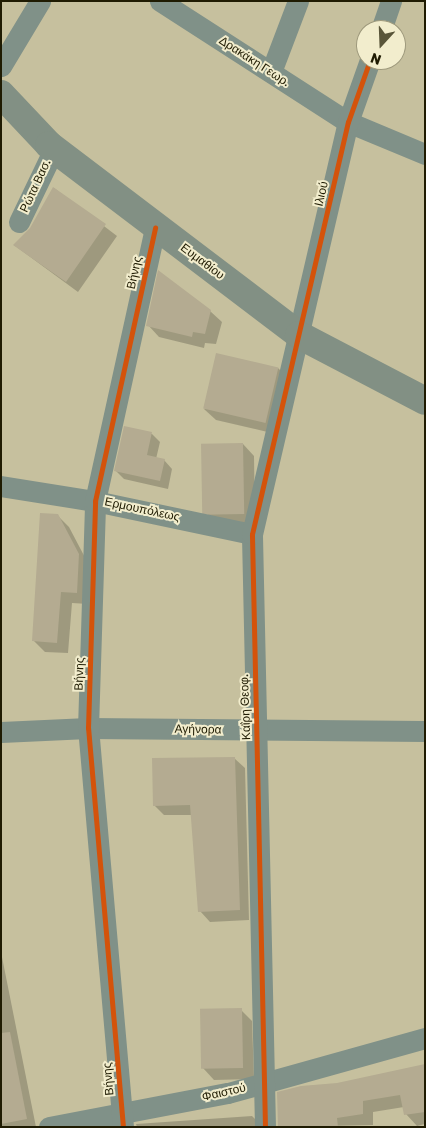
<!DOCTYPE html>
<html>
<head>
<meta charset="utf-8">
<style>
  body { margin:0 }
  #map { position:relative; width:426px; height:1128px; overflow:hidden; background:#c6c09e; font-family:Rubik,sans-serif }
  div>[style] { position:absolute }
  .shadow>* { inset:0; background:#0003 }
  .building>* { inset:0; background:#b4ab91; transform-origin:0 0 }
  .street>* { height:21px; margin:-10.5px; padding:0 10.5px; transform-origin:10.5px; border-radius:10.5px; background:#809188 }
  .secondary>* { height:28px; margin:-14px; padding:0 14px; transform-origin:14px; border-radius:14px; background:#829084 }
  .cycleway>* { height:5px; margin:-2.5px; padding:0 2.5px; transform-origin:2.5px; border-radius:2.5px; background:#d4530b }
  span { translate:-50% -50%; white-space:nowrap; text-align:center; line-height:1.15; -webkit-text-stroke:4px #f2edcd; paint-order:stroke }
  .street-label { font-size:12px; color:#1f1b02 }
  .frame { position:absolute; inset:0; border:2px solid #1f1b02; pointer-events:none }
  .north { position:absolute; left:356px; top:20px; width:50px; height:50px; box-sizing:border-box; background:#f2edcd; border:1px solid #9e997c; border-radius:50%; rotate:200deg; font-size:14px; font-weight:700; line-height:20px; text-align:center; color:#1f1b02 }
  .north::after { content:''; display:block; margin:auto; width:18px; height:22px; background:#595539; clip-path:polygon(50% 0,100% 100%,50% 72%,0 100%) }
</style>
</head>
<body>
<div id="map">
  <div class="shadow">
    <div style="clip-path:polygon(54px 188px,117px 236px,78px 292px,14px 245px,31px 229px)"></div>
    <div style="clip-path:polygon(210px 311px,222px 322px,216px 344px,205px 343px,204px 348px,159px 337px,148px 325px)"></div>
    <div style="clip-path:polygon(278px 368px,289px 379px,276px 434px,216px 420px,204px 409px)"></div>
    <div style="clip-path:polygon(125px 428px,152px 434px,160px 442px,156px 459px,164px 460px,172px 469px,168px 489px,124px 479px,116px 471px)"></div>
    <div style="clip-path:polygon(243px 444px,254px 456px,255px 525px,215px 522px,204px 510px)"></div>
    <div style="clip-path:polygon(57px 515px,69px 527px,90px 567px,88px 604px,72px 603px,68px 653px,45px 652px,34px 641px)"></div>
    <div style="clip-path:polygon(234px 758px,245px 768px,249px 920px,210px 922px,200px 911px,192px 815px,164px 815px,154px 805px)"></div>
    <div style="clip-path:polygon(1px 952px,36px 1127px,1px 1127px)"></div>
    <div style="clip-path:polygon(241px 1010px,252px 1021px,254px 1079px,214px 1080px,203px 1068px)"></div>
    <div style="clip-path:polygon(425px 1065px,425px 1124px,417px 1126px,406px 1114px,404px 1107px,373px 1112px,373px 1125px,279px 1127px,337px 1085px)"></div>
    <div style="clip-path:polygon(252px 1116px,263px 1127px,137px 1127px,136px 1124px)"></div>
  </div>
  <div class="building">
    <div style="clip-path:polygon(53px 187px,106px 224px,66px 282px,13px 245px,30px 228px)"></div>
    <div style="clip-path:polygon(158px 270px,211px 310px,205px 334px,193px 332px,192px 337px,146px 326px)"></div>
    <div style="left:216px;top:353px;width:64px;height:57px;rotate:13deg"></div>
    <div style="clip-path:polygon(124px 426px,152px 432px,147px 455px,165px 459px,160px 481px,114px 471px)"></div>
    <div style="left:243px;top:443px;width:71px;height:42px;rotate:89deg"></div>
    <div style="clip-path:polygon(40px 513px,58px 514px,79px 554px,77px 593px,61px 592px,57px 643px,32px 641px)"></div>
    <div style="clip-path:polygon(235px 757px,240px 910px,198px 912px,190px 805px,153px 806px,152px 758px)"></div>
    <div style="left:242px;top:1008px;width:60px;height:42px;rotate:89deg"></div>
    <div style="clip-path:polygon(10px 1032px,27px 1119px,1px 1124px,1px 1033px)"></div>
    <div style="clip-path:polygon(425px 1064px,425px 1112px,404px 1115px,400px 1095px,363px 1101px,363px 1114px,337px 1118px,338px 1127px,278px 1127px,277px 1092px,301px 1086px,337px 1083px)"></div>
  </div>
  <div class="street">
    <div style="left:160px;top:1px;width:224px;rotate:32.8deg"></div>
    <div style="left:348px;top:122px;width:83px;rotate:22.6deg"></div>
    <div style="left:381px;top:30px;width:31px;rotate:-71deg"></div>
    <div style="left:1px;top:66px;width:76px;rotate:-59deg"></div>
    <div style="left:271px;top:72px;width:76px;rotate:-69.2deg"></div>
    <div style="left:19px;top:222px;width:81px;rotate:-64.4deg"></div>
    <div style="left:1px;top:486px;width:95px;rotate:9.1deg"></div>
    <div style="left:95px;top:501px;width:160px;rotate:11.9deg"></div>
    <div style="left:1px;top:732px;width:87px;rotate:-2.6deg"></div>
    <div style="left:88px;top:728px;width:337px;rotate:0.5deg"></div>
    <div style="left:49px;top:1127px;width:182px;rotate:-10.8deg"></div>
    <div style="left:228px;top:1093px;width:205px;rotate:-15.6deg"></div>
    <div style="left:123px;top:1127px;width:401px;rotate:-95deg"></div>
    <div style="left:88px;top:728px;width:227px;rotate:-88.2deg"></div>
    <div style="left:95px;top:501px;width:280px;rotate:-77.6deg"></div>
    <div style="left:265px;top:1127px;width:593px;rotate:-91.26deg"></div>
    <div style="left:252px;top:534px;width:423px;rotate:-76.9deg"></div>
    <div style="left:348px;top:122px;width:66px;rotate:-70.5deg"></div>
  </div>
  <div class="secondary">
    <div style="left:1px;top:94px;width:70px;rotate:46.7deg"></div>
    <div style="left:49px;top:145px;width:314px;rotate:37.2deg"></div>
    <div style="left:299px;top:335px;width:142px;rotate:27.6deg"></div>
  </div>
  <div class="cycleway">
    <div style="left:123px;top:1127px;width:401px;rotate:-95deg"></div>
    <div style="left:88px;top:728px;width:227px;rotate:-88.2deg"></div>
    <div style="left:95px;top:501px;width:280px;rotate:-77.6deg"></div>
    <div style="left:265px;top:1127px;width:593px;rotate:-91.26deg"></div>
    <div style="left:252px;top:534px;width:423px;rotate:-76.9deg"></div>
    <div style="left:348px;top:122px;width:66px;rotate:-70.5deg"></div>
  </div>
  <div class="street-label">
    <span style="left:254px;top:62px;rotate:33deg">Δρακάκη Γεωρ.</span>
    <span style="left:36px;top:186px;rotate:-65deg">Ρώτα Βασ.</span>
    <span style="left:322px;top:194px;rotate:-77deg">Ιλιού</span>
    <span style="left:202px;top:262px;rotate:37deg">Ευμαθίου</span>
    <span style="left:135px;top:273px;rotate:-78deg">Βήνης</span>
    <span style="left:142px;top:510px;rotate:12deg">Ερμουπόλεως</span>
    <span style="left:80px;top:674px;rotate:-88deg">Βήνης</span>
    <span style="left:246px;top:707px;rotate:-92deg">Καΐρη Θεοφ.</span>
    <span style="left:198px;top:730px;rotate:1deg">Αγήνορα</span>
    <span style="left:109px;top:1079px;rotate:-95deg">Βήνης</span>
    <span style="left:224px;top:1093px;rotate:-13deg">Φαιστού</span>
  </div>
  <div class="frame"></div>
  <div class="north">N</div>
</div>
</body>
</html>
